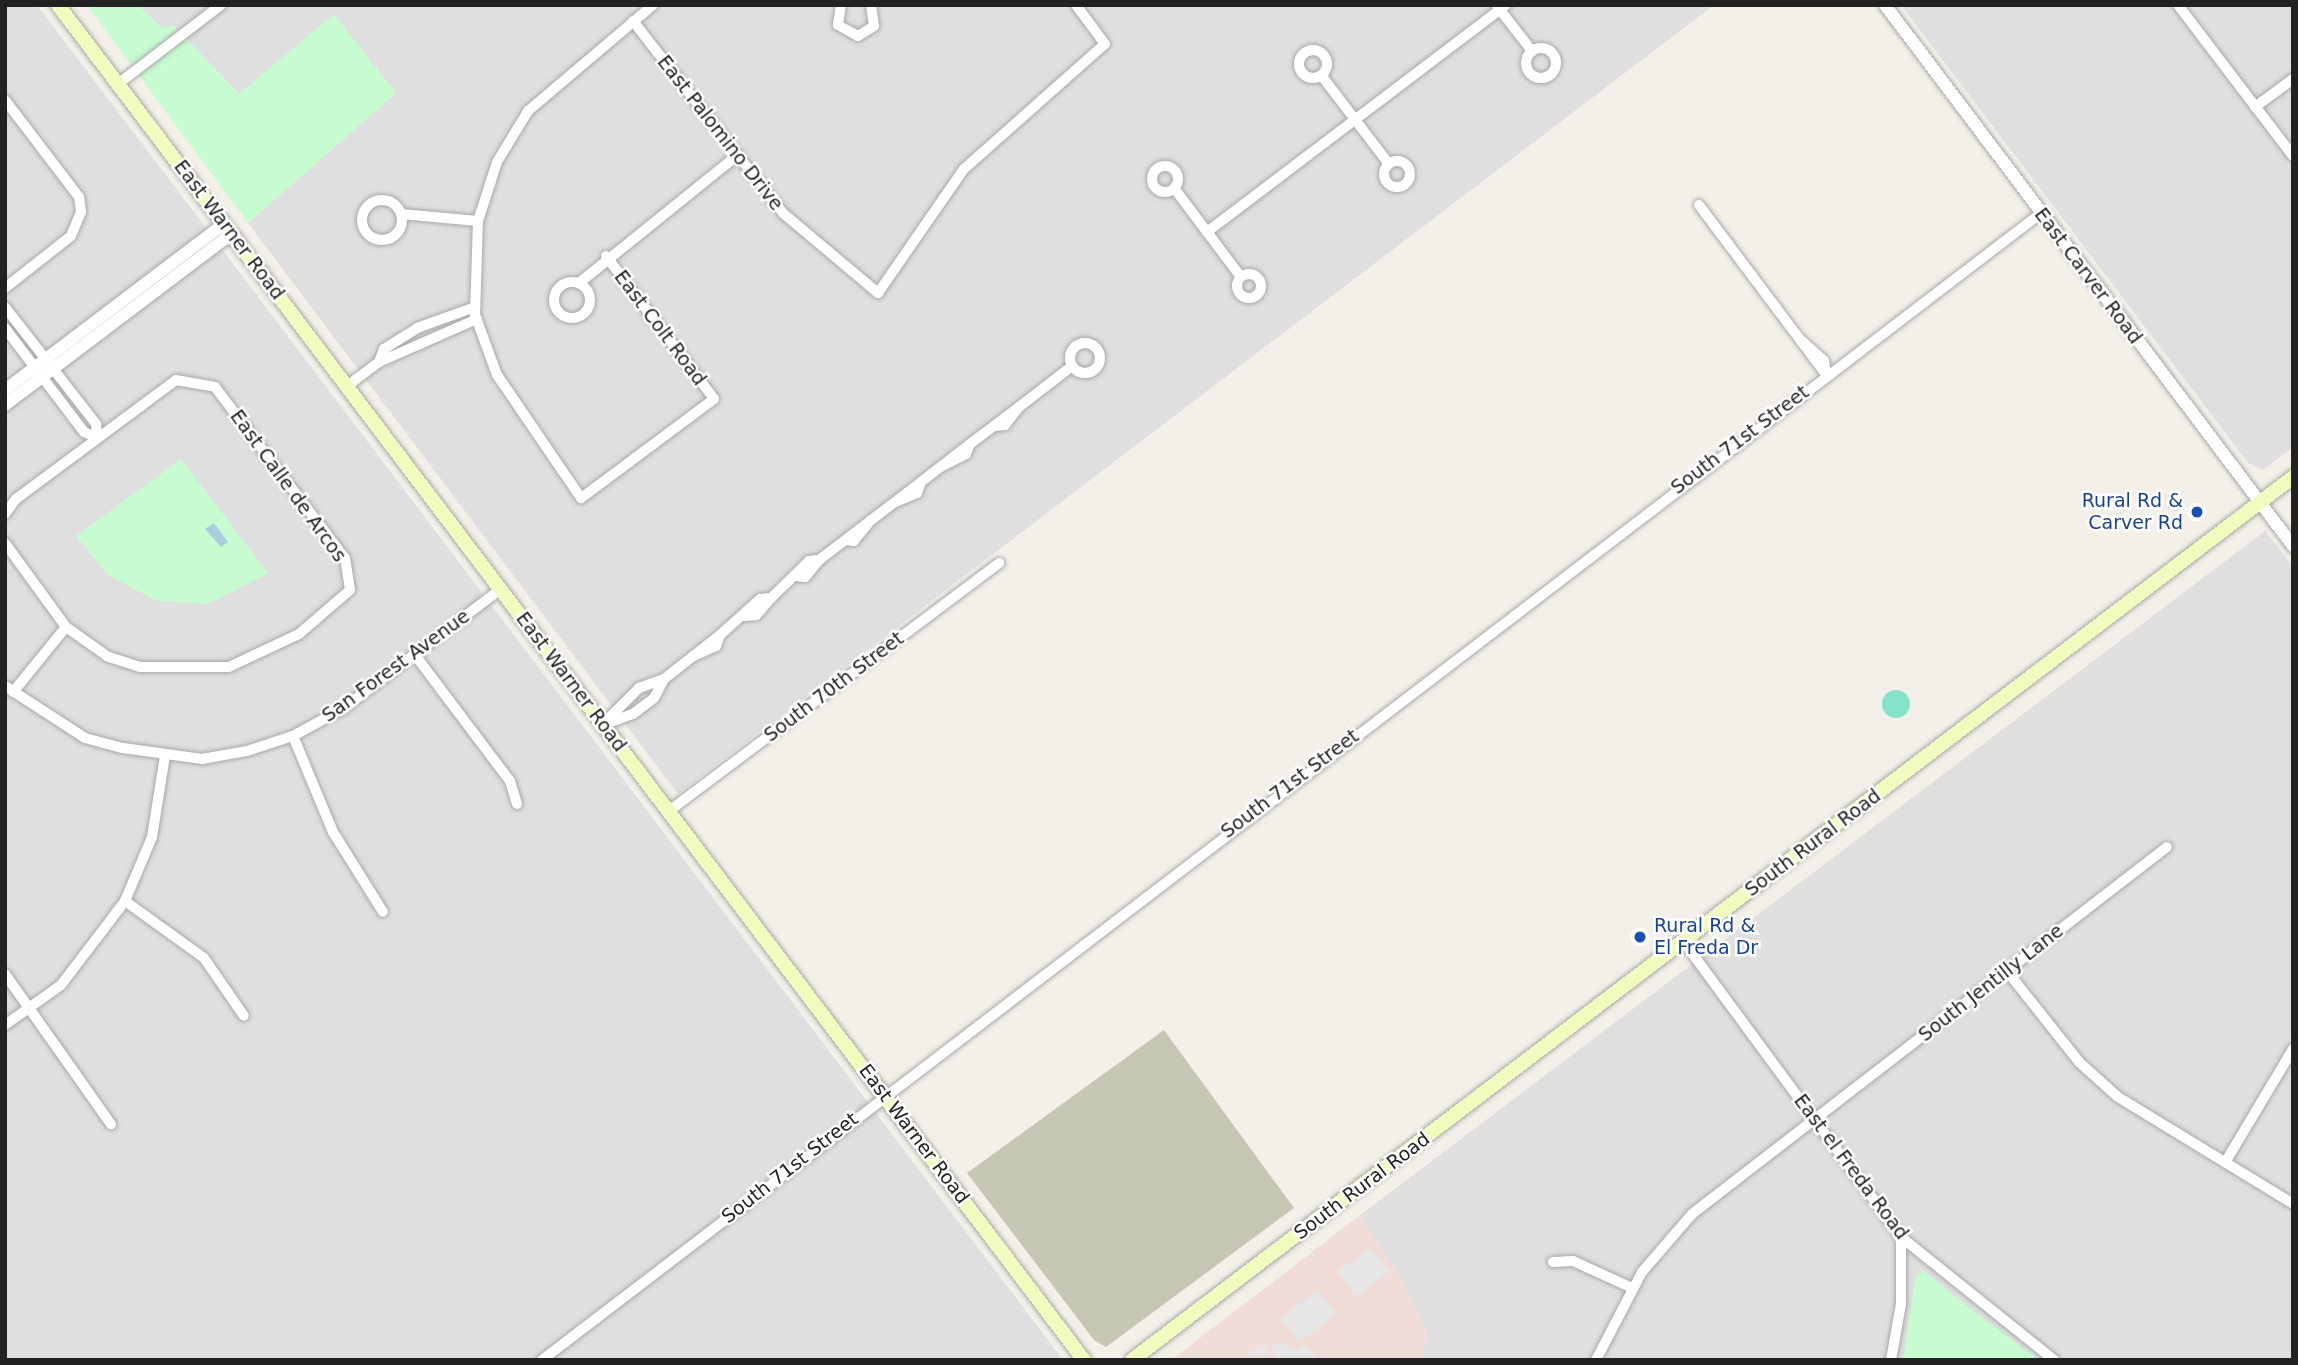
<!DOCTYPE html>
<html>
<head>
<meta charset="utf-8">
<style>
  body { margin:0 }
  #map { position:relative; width:2298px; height:1365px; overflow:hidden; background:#f2f0e9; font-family:"DejaVu Sans",sans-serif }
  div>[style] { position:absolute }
  .residential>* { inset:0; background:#e0dfdf }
  .commercial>* { inset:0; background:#f2dcd8 }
  .construction>* { inset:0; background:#c5c7b4 }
  .park>* { inset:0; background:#c7fbd0 }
  .pitch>* { inset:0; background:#86e2c8 }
  .round { border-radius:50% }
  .parking>* { inset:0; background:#e6e6e6; transform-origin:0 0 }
  .water>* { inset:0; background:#a9cee0 }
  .roads { filter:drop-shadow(0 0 2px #a9a9a9) drop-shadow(0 0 2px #a9a9a9) }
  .minor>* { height:10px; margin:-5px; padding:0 5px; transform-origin:5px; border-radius:5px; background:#fff }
  .minor>.ring { margin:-5px; padding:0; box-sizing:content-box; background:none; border:10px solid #fff; border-radius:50% }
  .tertiary>* { height:12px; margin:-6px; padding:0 6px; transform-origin:6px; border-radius:6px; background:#fff }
  .secondary>* { height:14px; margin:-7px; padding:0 7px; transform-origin:7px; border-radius:7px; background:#f2fbbe }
  .dots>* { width:19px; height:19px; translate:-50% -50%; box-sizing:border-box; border:4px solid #fff; border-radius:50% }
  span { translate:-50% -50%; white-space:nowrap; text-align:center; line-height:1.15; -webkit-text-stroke:5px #fff; paint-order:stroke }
  .street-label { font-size:19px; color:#222 }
  .transit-label { font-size:19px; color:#164399 }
  .right { translate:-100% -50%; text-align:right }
  .left { translate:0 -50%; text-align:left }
  .frame { position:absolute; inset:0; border:7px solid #222; pointer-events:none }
</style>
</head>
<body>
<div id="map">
  <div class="residential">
    <div style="clip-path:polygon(5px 5px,37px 5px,1063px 1360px,5px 1360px)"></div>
    <div style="clip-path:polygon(137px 5px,1714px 5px,678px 794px,248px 223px,396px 93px,239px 94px,173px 25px,164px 29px)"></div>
    <div style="clip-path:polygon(1901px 5px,2293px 5px,2293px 447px,2263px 470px,2248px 463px)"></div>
    <div style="clip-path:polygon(2265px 531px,2293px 567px,2293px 1360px,1421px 1360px,1427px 1334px,1398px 1274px,1359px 1216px)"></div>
  </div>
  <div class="commercial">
    <div style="clip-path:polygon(1359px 1216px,1398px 1274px,1427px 1334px,1421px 1360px,1171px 1360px)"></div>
  </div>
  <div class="construction">
    <div style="clip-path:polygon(1164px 1030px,1294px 1208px,1106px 1347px,1094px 1340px,967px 1173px)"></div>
  </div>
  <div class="park">
    <div style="clip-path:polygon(87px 5px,137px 5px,164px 29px,173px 25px,239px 94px,334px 14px,396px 93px,248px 223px)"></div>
    <div style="clip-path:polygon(181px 459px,268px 573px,208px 604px,157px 601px,108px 575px,76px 536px)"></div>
    <div style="clip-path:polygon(1924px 1271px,1968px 1307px,2039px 1360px,1903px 1360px,1916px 1275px)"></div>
  </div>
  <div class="pitch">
    <div class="round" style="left:1882px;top:690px;width:28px;height:28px"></div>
  </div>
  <div class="parking">
    <div style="left:1370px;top:1247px;width:31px;height:41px;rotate:52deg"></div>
    <div style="left:1318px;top:1290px;width:30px;height:47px;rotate:53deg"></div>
    <div style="clip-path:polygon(1278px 1342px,1297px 1350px,1305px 1344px,1318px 1360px,1280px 1360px,1271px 1347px)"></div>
    <div style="clip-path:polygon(1262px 1344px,1269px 1353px,1241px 1360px)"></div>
  </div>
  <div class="water">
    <div style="clip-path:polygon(214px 523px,228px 542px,221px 547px,205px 529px)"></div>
  </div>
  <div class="roads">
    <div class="minor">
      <div style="left:841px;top:5px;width:20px;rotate:99deg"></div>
      <div style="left:838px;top:25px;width:23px;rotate:29deg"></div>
      <div style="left:858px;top:36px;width:19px;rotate:-32deg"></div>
      <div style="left:874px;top:26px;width:21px;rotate:-98deg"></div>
      <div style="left:2178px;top:5px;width:190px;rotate:52.7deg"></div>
      <div style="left:1497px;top:6px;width:57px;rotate:52.1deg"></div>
      <div style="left:633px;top:21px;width:245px;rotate:52deg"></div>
      <div style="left:784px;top:214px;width:123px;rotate:40deg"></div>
      <div style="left:878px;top:293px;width:151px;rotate:-55.3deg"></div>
      <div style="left:964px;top:169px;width:188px;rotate:-41.6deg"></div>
      <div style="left:1105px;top:44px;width:49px;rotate:-126.6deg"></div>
      <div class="ring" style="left:1526px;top:48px;width:20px;height:20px"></div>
      <div class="ring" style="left:1299px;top:50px;width:18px;height:18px"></div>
      <div style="left:1321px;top:75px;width:112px;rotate:52.6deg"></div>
      <div style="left:118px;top:84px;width:130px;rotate:-37.5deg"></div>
      <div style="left:5px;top:100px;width:122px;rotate:52.7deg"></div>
      <div style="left:79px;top:197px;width:15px;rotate:82deg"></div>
      <div style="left:81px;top:212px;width:26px;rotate:113deg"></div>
      <div style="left:71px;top:236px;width:84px;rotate:141.8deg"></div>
      <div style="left:2255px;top:107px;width:47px;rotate:-36.4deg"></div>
      <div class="ring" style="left:1384px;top:161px;width:16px;height:16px"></div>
      <div class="ring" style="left:1152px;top:166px;width:16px;height:16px"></div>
      <div style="left:1174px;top:188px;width:111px;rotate:53deg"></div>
      <div class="ring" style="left:362px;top:200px;width:30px;height:30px"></div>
      <div style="left:1699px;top:205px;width:211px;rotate:53.1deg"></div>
      <div style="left:401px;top:214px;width:77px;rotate:5.2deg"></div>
      <div style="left:1207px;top:232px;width:375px;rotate:-37.2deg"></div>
      <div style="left:606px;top:256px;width:179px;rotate:52.9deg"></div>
      <div style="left:714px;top:399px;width:166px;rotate:143.3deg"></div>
      <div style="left:581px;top:498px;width:149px;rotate:-124.3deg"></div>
      <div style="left:497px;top:375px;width:64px;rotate:-110.1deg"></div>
      <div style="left:475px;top:315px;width:94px;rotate:-88.2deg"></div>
      <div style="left:478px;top:221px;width:62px;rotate:-72.1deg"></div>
      <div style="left:497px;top:162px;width:60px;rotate:-58.7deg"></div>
      <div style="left:528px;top:111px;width:164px;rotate:-40.3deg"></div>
      <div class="ring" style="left:1237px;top:274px;width:14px;height:14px"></div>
      <div class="ring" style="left:554px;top:282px;width:26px;height:26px"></div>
      <div style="left:579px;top:283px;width:199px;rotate:-38.9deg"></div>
      <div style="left:5px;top:307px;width:148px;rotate:52.1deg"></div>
      <div style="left:96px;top:424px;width:14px;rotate:86deg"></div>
      <div style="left:97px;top:438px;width:14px;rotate:-155deg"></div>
      <div style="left:84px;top:432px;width:131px;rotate:-127.2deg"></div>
      <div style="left:1802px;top:341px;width:30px;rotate:42deg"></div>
      <div style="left:1824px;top:361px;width:13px;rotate:81deg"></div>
      <div class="ring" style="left:1070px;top:343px;width:20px;height:20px"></div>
      <div style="left:379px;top:362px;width:14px;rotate:-69deg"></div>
      <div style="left:384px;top:349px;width:39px;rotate:-32deg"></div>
      <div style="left:417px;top:328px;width:62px;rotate:-19.9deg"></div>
      <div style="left:347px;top:386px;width:40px;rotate:-37deg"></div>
      <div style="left:379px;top:362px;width:107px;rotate:-23.7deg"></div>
      <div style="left:1019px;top:407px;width:67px;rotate:-37.7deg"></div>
      <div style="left:970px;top:444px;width:61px;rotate:-37.1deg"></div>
      <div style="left:1019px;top:407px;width:23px;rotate:128deg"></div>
      <div style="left:1005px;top:425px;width:11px;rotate:175deg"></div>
      <div style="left:921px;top:482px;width:62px;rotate:-37.8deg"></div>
      <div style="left:970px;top:444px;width:11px;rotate:112deg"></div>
      <div style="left:966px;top:454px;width:25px;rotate:153deg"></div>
      <div style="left:5px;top:514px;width:19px;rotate:-54deg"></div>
      <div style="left:16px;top:499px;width:199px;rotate:-36.6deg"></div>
      <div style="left:176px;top:380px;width:40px;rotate:10deg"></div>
      <div style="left:215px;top:387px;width:215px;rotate:52.8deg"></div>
      <div style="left:345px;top:558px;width:32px;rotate:81deg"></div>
      <div style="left:350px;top:590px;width:67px;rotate:139.2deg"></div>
      <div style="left:299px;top:634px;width:77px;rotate:154.8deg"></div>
      <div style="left:229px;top:667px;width:89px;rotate:180deg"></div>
      <div style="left:140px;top:667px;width:35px;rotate:-162deg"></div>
      <div style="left:107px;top:656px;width:50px;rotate:-144.7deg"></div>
      <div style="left:66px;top:627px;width:104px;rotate:-126deg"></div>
      <div style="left:870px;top:521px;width:64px;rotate:-37.4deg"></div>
      <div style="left:921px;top:482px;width:12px;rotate:110deg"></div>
      <div style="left:917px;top:493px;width:23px;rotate:157deg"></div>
      <div style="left:819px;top:560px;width:64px;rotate:-37.4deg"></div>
      <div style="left:870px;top:521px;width:26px;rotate:129deg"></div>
      <div style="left:854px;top:541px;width:8px;rotate:-173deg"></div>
      <div style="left:771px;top:598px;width:53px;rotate:-44.2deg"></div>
      <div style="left:809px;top:561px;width:10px;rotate:-6deg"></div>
      <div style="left:819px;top:560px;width:22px;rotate:129deg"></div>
      <div style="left:805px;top:577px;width:8px;rotate:-173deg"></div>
      <div style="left:720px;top:635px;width:54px;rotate:-42deg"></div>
      <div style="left:760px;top:599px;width:11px;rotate:-5deg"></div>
      <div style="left:771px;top:598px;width:23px;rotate:131deg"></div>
      <div style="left:756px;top:615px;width:11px;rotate:175deg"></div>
      <div style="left:415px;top:655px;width:158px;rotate:53deg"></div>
      <div style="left:510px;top:781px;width:24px;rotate:73deg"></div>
      <div style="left:5px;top:686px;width:95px;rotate:33deg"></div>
      <div style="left:85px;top:738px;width:39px;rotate:15deg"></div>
      <div style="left:123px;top:748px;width:80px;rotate:7.9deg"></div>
      <div style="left:202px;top:759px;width:46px;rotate:-10.1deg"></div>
      <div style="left:247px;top:751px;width:48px;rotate:-18.1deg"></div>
      <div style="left:293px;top:736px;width:58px;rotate:-28.8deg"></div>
      <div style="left:344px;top:708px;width:197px;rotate:-37.2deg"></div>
      <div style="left:13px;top:692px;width:84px;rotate:-50.8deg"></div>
      <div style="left:603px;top:724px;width:51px;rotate:-45deg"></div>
      <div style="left:639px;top:688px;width:27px;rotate:-20deg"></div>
      <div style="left:664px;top:679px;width:71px;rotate:-38.2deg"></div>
      <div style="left:720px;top:635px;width:12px;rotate:110deg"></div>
      <div style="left:716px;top:646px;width:24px;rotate:156deg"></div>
      <div style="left:605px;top:724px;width:30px;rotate:-20deg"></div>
      <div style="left:633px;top:714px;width:26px;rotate:-37deg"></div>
      <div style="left:654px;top:698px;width:21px;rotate:-62deg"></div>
      <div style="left:293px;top:736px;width:104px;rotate:67.4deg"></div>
      <div style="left:333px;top:832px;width:94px;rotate:58deg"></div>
      <div style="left:669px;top:811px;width:413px;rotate:-36.9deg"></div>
      <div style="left:125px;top:901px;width:97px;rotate:35.8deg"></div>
      <div style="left:204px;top:958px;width:70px;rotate:55.4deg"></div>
      <div style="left:1683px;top:941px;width:368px;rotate:53.6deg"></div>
      <div style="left:1901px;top:1237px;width:196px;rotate:38.8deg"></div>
      <div style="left:2007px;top:971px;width:116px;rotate:51.6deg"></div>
      <div style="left:2079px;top:1062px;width:52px;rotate:41.9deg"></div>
      <div style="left:2118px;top:1097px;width:205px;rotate:31.4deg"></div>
      <div style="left:5px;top:974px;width:184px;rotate:54.8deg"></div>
      <div style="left:5px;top:1025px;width:69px;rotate:-35.5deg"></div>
      <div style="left:61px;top:985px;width:106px;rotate:-52.7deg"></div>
      <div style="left:125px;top:901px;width:69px;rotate:-67.1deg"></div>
      <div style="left:152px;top:837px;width:82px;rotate:-80.9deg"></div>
      <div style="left:2226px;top:1161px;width:131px;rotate:-59.1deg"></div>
      <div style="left:1553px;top:1262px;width:20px;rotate:-3deg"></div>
      <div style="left:1573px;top:1261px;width:65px;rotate:24.6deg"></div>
      <div style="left:542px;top:1360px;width:1887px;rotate:-37.42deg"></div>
      <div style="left:1596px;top:1360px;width:99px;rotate:-62.4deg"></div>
      <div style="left:1642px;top:1272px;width:77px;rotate:-49.2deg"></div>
      <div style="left:1692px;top:1214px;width:600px;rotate:-37.69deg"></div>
      <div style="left:1891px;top:1360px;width:57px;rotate:-79.9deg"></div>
      <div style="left:1901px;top:1304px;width:67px;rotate:-90deg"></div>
    </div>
    <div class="tertiary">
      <div style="left:1885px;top:5px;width:678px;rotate:52.98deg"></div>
      <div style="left:5px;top:390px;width:275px;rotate:-37.2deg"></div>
      <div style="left:5px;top:405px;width:283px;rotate:-37.1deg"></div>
    </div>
    <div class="secondary">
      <div style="left:58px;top:5px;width:1700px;rotate:52.87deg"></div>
      <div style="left:1132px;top:1360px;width:1459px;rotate:-37.25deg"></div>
    </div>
  </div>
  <div class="dots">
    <div style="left:2197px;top:512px;background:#1a4fb4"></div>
    <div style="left:1640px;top:937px;background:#1a4fb4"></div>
  </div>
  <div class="street-label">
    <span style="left:720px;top:133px;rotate:52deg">East Palomino Drive</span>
    <span style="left:229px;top:230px;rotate:53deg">East Warner Road</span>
    <span style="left:2088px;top:276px;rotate:53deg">East Carver Road</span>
    <span style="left:660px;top:328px;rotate:53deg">East Colt Road</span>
    <span style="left:1740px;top:440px;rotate:-37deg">South 71st Street</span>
    <span style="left:288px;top:486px;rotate:54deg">East Calle de Arcos</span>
    <span style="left:396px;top:666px;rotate:-36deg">San Forest Avenue</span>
    <span style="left:571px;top:682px;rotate:53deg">East Warner Road</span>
    <span style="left:834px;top:687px;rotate:-37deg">South 70th Street</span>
    <span style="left:1290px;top:784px;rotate:-37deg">South 71st Street</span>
    <span style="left:1813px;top:843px;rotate:-37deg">South Rural Road</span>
    <span style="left:1991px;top:983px;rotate:-38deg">South Jentilly Lane</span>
    <span style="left:914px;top:1134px;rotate:53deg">East Warner Road</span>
    <span style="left:1851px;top:1167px;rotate:53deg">East el Freda Road</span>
    <span style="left:790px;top:1168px;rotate:-38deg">South 71st Street</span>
    <span style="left:1362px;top:1186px;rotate:-37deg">South Rural Road</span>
  </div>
  <div class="transit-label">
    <span class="right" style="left:2183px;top:512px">Rural Rd &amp;<br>Carver Rd</span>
    <span class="left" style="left:1654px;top:937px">Rural Rd &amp;<br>El Freda Dr</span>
  </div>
  <div class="frame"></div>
</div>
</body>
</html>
